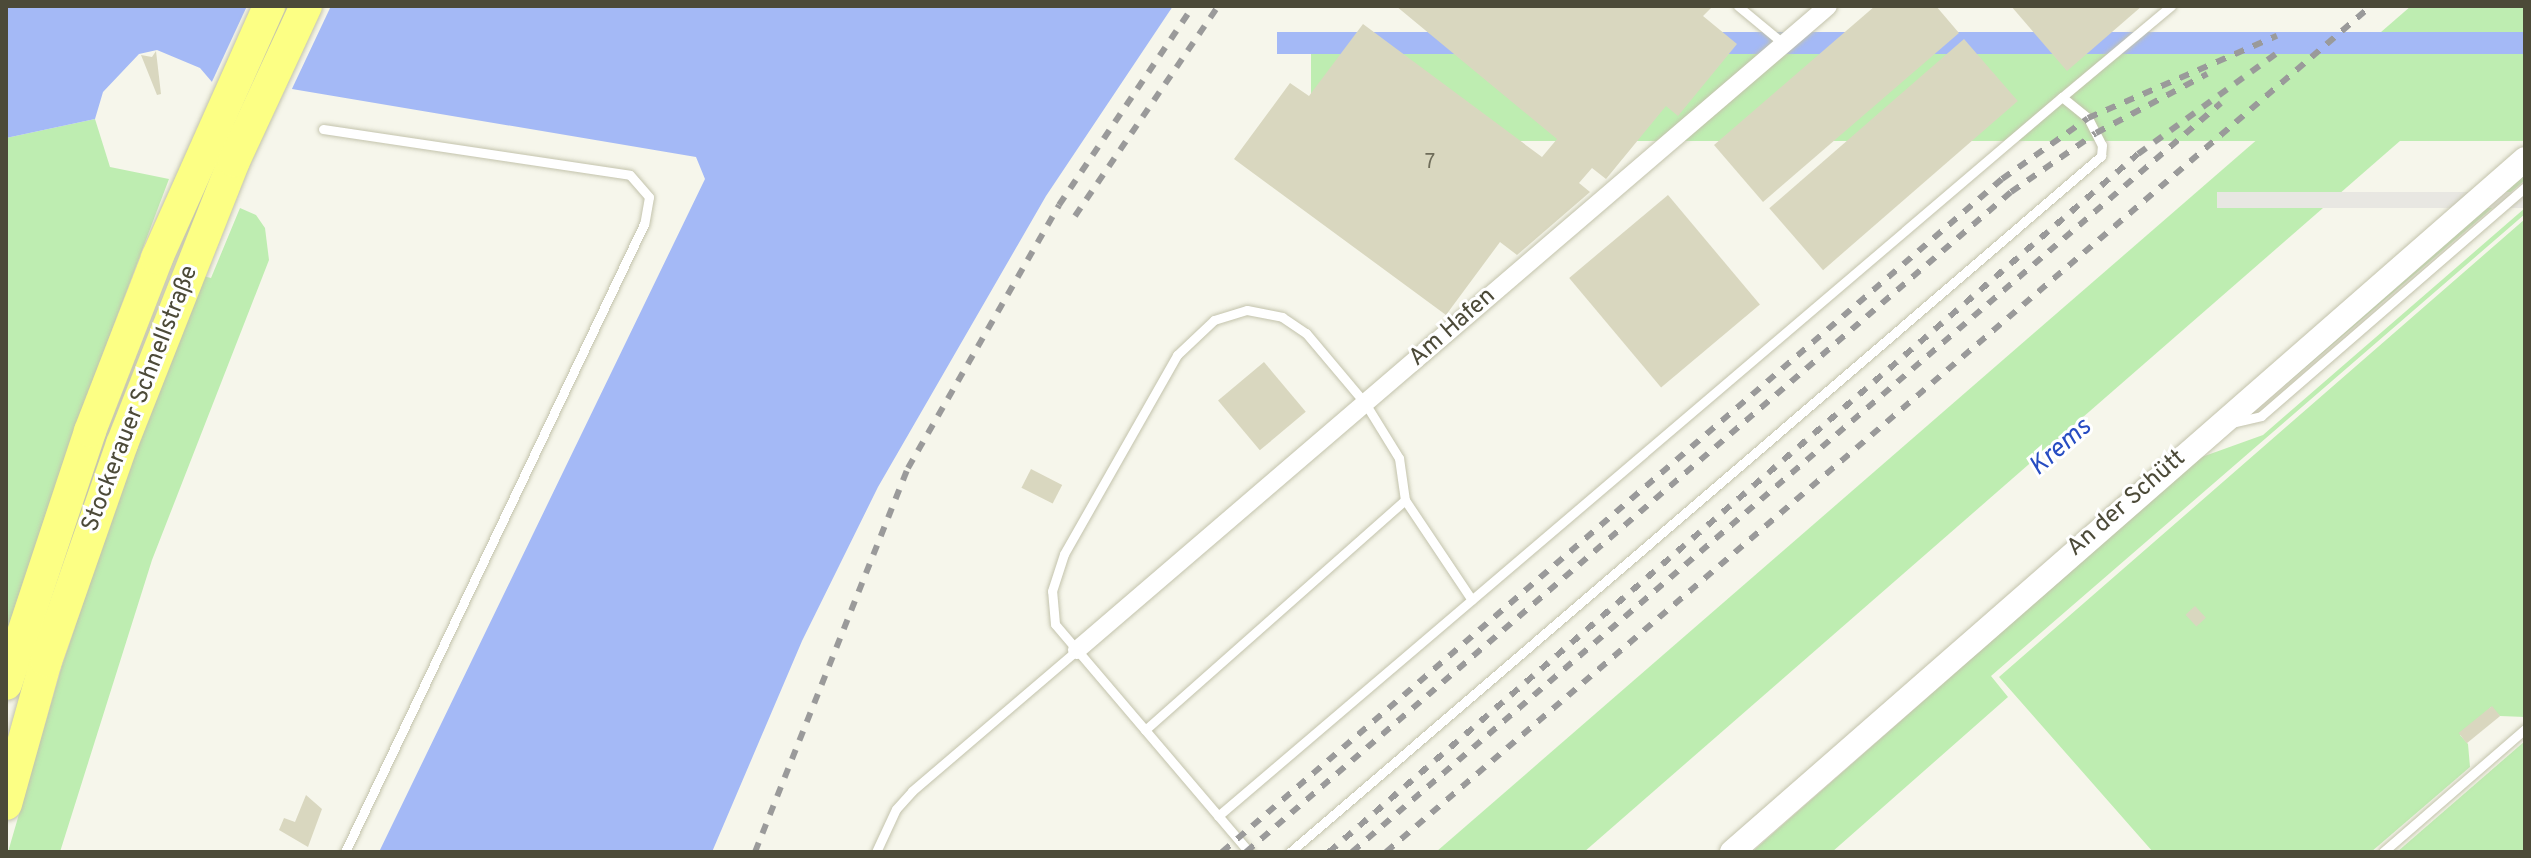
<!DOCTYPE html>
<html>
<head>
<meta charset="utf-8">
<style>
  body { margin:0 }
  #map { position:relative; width:2531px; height:858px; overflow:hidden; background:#f6f6eb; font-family:Overpass,sans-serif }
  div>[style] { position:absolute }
  .green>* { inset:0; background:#beedb1; transform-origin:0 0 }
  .parking>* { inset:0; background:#e8e7e2; transform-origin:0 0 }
  .water>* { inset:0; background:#a4b9f6; transform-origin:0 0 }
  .pier>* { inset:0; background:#f6f6eb }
  .building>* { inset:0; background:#d9d7bf; transform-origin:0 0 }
  .roads { filter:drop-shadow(0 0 2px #c3c3ac) drop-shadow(0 0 2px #c3c3ac) }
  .service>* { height:9px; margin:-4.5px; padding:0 4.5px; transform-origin:4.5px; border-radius:4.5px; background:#fff }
  .minor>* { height:18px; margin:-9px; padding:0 9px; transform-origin:9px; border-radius:9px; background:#fff }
  .tertiary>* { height:24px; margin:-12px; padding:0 12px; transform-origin:12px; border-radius:12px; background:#fff }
  .trunk>* { height:32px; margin:-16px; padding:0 16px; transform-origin:16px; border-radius:16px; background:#fcff84 }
  .rail>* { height:6px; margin-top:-3px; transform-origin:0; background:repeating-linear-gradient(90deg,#9a9a9a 0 10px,transparent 0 20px) }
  span { translate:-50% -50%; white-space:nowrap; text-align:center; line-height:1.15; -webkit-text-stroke:6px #fff; paint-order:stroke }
  .number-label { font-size:20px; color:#6f6d5a }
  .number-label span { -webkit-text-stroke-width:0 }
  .street-label { font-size:24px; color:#4c4a38 }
  .water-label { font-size:26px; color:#264cc2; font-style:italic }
  .frame { position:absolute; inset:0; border:8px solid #4c4a38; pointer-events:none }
</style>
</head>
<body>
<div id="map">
  <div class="green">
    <div style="clip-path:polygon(2411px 6px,2525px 6px,2525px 32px,1584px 852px,1436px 852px)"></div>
    <div style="left:2525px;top:54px;width:87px;height:1214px;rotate:90deg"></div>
    <div style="clip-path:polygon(95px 119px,110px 167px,169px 179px,76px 425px,6px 634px,6px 138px)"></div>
    <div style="clip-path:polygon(2525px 175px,2525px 180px,2284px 386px,2285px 383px)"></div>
    <div style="clip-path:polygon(240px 208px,256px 215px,265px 228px,269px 260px,152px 560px,60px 852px,8px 852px,62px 666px,135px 449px,203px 276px,211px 278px)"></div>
    <div style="clip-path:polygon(2525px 208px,2525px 214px,1991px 676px,2008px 697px,1832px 852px,1752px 852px,2199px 458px,2263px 435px)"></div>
    <div style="clip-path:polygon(2525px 219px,2525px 717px,2500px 716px,2491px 707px,2460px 735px,2468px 744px,2470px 767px,2371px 852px,2153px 852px,1999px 677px)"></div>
    <div style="clip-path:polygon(2525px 741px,2525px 852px,2397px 852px)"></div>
  </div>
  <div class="parking">
    <div style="left:2525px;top:192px;width:16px;height:308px;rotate:90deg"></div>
  </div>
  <div class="water">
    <div style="clip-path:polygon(6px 6px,1173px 6px,1046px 196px,878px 487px,802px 641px,712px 852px,379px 852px,705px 179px,696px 157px,292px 89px,212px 82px,200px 68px,157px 50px,139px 54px,103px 92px,95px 119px,6px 138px)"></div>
    <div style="left:2525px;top:32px;width:22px;height:1248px;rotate:90deg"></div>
  </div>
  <div class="pier">
    <div style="clip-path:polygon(247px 6px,331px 6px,290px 93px,210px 86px)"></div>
  </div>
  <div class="building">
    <div style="clip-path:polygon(1396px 6px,1713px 6px,1703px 16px,1737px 44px,1678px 116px,1666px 106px,1606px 179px,1592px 168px,1579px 183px,1590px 192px,1517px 255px,1500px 242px,1446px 315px,1234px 159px,1290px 83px,1309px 96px,1363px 24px,1542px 157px,1557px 139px)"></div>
    <div style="clip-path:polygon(1875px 6px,1936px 6px,1959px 33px,1763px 202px,1714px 145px)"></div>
    <div style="clip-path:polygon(2011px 6px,2142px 6px,2067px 71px)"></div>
    <div style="left:1964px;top:39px;width:82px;height:258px;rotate:49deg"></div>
    <div style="clip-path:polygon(156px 51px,161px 94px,157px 95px,141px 55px,152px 57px)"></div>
    <div style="left:1668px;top:195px;width:143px;height:129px;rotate:50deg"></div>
    <div style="left:1264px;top:362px;width:65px;height:60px;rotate:50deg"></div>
    <div style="left:1031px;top:469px;width:35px;height:21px;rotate:27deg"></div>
    <div style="left:2195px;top:606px;width:16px;height:13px;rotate:47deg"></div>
    <div style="left:2492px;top:706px;width:13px;height:43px;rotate:51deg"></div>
    <div style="clip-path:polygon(306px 795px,322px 809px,308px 847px,279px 830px,284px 818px,295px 822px)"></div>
  </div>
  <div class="roads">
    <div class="service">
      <div style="left:1738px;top:6px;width:60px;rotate:39.6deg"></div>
      <div style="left:2062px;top:97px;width:142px;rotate:-39.9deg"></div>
      <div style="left:323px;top:129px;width:310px;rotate:8.5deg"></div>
      <div style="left:630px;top:175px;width:29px;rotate:49deg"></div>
      <div style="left:649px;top:197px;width:27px;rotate:100deg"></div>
      <div style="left:644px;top:224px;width:696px;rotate:115.46deg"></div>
      <div style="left:2231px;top:423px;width:31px;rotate:-13deg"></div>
      <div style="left:2261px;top:416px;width:349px;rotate:-40.9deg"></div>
      <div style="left:1145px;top:730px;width:347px;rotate:-41.5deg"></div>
      <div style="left:1218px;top:816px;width:1109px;rotate:-40.43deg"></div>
      <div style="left:2062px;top:97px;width:33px;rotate:39deg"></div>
      <div style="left:2088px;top:118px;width:30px;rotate:63deg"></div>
      <div style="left:2102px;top:145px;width:11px;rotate:95deg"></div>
      <div style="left:2101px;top:156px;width:1069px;rotate:139.36deg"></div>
      <div style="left:876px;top:852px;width:47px;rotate:-65.1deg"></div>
      <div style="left:896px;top:809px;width:24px;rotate:-48deg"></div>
      <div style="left:912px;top:791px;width:217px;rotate:-40.5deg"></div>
      <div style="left:1249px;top:852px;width:299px;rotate:-130.4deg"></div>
      <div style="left:1055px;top:624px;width:33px;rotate:-95deg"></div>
      <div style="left:1052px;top:591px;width:39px;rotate:-72deg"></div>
      <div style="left:1064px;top:554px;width:229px;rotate:-60.4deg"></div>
      <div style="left:1177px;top:355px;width:51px;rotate:-43.4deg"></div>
      <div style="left:1214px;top:320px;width:34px;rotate:-17deg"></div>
      <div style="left:1247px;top:310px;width:36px;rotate:11deg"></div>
      <div style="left:1282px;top:317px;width:29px;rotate:34deg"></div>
      <div style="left:1306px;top:333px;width:92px;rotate:49.9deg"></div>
      <div style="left:1365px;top:403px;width:65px;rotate:58.3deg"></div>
      <div style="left:1399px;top:458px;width:42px;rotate:81.9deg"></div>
      <div style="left:1405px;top:500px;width:120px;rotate:56.2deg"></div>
      <div style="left:2383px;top:852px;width:188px;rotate:-40.9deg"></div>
    </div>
    <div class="minor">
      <div style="left:1077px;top:650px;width:989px;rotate:-40.61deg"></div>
    </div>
    <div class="tertiary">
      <div style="left:1732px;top:852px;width:1053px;rotate:-41.15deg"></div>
    </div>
    <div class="trunk">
      <div style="left:6px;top:684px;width:267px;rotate:-71.6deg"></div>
      <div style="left:90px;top:431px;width:186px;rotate:-68.8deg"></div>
      <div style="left:157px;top:258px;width:276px;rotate:-66deg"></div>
      <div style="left:6px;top:804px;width:148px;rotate:-74.4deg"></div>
      <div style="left:46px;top:661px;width:230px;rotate:-70.7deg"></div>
      <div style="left:122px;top:444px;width:304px;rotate:-68.4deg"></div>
      <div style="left:234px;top:161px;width:171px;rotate:-65.1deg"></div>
    </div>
  </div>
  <div class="rail">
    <div style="left:1075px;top:216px;width:254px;rotate:-55.7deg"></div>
    <div style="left:755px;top:852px;width:413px;rotate:-68.3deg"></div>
    <div style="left:908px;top:468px;width:303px;rotate:-60.1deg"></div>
    <div style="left:1059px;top:205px;width:240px;rotate:-56deg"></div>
    <div style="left:1222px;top:852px;width:1030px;rotate:-40.79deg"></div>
    <div style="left:2002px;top:179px;width:105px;rotate:-35.3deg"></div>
    <div style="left:2088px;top:118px;width:206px;rotate:-23.5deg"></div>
    <div style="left:1246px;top:852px;width:1010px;rotate:-40.79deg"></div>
    <div style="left:2011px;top:192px;width:103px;rotate:-34.8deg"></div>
    <div style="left:2096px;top:133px;width:126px;rotate:-28deg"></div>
    <div style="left:1329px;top:852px;width:1068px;rotate:-40.79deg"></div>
    <div style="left:2138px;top:154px;width:177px;rotate:-36deg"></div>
    <div style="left:1352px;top:852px;width:1147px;rotate:-40.76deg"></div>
    <div style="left:1386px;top:852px;width:1298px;rotate:-40.66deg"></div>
  </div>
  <div class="number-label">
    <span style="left:1430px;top:163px">7</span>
  </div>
  <div class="street-label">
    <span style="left:1453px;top:328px;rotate:-41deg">Am Hafen</span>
    <span style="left:141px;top:399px;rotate:-69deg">Stockerauer Schnellstraße</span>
    <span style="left:2127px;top:504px;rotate:-41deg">An der Schütt</span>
  </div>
  <div class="water-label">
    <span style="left:2061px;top:448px;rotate:-41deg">Krems</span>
  </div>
  <div class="frame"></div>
</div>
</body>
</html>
